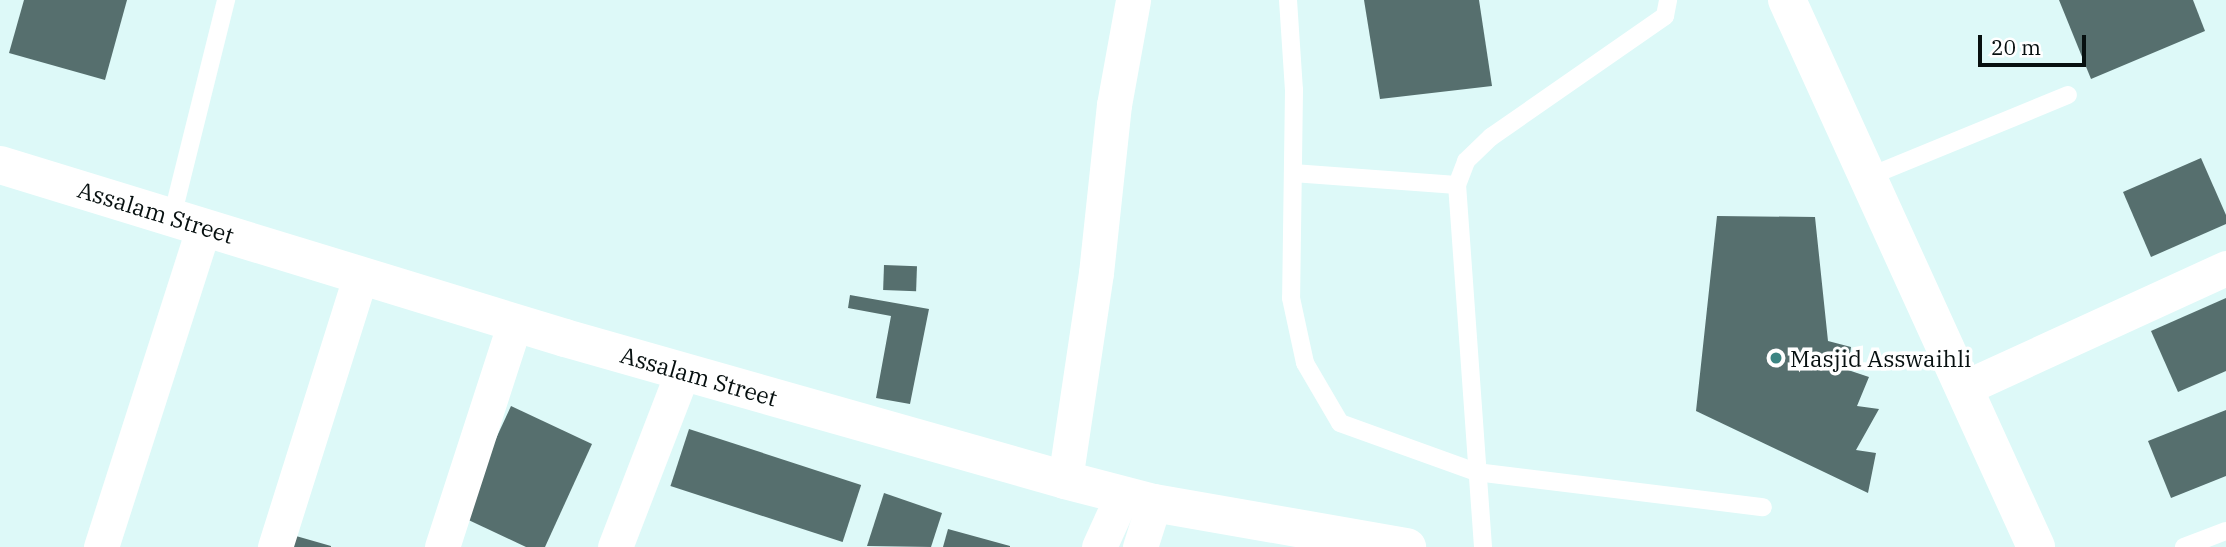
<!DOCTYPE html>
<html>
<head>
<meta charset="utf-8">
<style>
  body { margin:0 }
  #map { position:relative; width:2226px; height:547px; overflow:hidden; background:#ddf9f8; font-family:"IBM Plex Serif",serif }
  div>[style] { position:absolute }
  .building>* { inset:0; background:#566f6e; transform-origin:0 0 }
  .service>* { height:18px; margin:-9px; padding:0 9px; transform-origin:9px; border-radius:9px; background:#fff }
  .minor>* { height:35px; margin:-17.5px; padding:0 17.5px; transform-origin:17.5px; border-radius:17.5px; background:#fff }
  .secondary>* { height:38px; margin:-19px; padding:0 19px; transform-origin:19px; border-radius:19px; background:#fff }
  .dots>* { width:19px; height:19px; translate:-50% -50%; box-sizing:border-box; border:4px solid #fff; border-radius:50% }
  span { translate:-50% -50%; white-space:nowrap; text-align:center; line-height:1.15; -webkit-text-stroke:7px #fff; paint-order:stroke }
  .street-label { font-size:23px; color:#071010 }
  .poi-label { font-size:23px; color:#071010 }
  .left { translate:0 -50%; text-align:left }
  .scale { position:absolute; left:1978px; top:35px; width:108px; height:32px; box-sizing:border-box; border:4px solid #071010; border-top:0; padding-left:9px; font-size:21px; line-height:24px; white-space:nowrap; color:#071010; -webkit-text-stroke:5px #fff; paint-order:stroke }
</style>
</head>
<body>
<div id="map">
  <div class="building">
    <div style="clip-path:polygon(24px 0,127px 0,105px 80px,9px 53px)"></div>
    <div style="clip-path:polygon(1364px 0,1479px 0,1492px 86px,1380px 99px)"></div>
    <div style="clip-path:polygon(2059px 0,2193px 0,2205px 31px,2091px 79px)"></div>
    <div style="clip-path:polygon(2201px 158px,2226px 215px,2226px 224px,2151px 257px,2123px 192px)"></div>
    <div style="clip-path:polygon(1717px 216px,1815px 217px,1828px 341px,1851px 347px,1848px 370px,1869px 377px,1857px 406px,1879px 409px,1856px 450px,1876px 453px,1868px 493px,1696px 411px)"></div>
    <div style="left:884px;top:265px;width:33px;height:25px;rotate:2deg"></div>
    <div style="clip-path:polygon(850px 295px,929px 309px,910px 404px,876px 398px,891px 316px,848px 308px)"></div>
    <div style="clip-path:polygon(2226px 298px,2226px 371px,2178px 392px,2151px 331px)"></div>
    <div style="clip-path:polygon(511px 406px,592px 444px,545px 547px,526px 547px,460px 516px)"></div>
    <div style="clip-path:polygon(2226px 410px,2226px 476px,2171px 498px,2148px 441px)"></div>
    <div style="left:689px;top:429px;width:181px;height:60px;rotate:18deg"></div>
    <div style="clip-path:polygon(884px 493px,942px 513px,931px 547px,867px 546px)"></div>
    <div style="clip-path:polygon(948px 529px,1010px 546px,1010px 547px,943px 547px)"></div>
    <div style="clip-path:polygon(282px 532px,331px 546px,331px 547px,278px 547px)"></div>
  </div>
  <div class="service">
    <div style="left:1288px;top:0;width:90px;rotate:86.2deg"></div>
    <div style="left:1294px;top:90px;width:208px;rotate:90.8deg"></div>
    <div style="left:1291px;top:298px;width:66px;rotate:77.8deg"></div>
    <div style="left:1305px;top:363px;width:69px;rotate:59.7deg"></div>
    <div style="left:1340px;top:423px;width:145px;rotate:19.8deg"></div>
    <div style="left:1476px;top:472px;width:289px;rotate:7deg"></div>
    <div style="left:1293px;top:173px;width:164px;rotate:4.2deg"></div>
    <div style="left:1868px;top:177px;width:216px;rotate:-22.3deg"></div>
    <div style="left:172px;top:217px;width:224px;rotate:-76deg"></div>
    <div style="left:1483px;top:547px;width:363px;rotate:-94.1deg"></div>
    <div style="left:1457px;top:185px;width:26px;rotate:-69deg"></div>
    <div style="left:1466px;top:161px;width:35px;rotate:-44deg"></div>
    <div style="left:1491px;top:137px;width:212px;rotate:-34.8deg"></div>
    <div style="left:1665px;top:16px;width:16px;rotate:-79deg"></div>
    <div style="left:2184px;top:547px;width:45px;rotate:-20.9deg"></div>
  </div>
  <div class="minor">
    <div style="left:1964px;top:388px;width:288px;rotate:-24.6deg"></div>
    <div style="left:1065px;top:480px;width:209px;rotate:-81.5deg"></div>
    <div style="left:1096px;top:273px;width:169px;rotate:-83.9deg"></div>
    <div style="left:1114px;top:105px;width:107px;rotate:-79.7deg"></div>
    <div style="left:101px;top:547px;width:336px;rotate:-72.2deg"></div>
    <div style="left:275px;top:547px;width:285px;rotate:-72.5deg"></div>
    <div style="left:442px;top:547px;width:237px;rotate:-72deg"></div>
    <div style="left:615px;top:547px;width:189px;rotate:-68.9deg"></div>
    <div style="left:1099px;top:547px;width:58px;rotate:-65.6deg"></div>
    <div style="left:1140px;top:547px;width:46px;rotate:-72.3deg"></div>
  </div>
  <div class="secondary">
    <div style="left:1787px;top:0;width:601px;rotate:65.52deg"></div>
    <div style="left:0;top:165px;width:591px;rotate:17.02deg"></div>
    <div style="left:565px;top:338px;width:520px;rotate:15.85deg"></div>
    <div style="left:1065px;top:480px;width:92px;rotate:14.5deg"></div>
    <div style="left:1154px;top:503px;width:257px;rotate:9.9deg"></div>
  </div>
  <div class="dots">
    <div style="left:1776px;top:358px;background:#3c8482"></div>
  </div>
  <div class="street-label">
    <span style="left:156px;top:212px;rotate:17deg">Assalam Street</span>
    <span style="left:699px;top:376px;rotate:16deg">Assalam Street</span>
  </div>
  <div class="poi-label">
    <span class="left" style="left:1790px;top:358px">Masjid Asswaihli</span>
  </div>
  <div class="scale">20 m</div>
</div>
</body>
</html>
